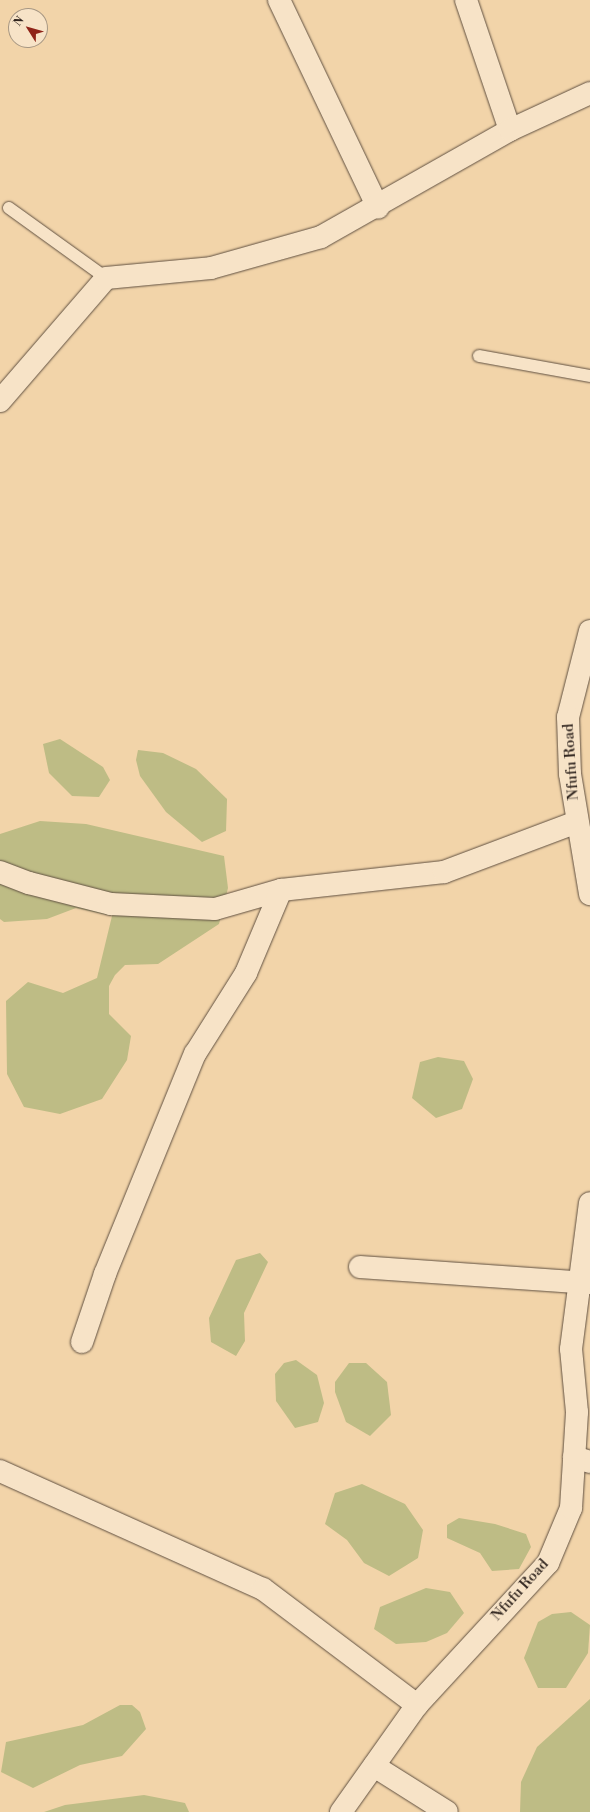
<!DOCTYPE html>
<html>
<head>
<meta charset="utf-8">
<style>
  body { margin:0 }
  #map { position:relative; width:590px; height:1812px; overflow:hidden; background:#f2d4a9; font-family:"Libre Bodoni",serif }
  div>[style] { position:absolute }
  .green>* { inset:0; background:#bebc85 }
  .roads { filter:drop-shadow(0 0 1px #605041) drop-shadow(0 0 1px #605041) }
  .lane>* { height:12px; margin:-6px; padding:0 6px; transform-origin:6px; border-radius:6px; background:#f7e3c7 }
  .street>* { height:22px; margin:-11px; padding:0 11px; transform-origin:11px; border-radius:11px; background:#f7e3c7 }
  .secondary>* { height:22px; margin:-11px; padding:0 11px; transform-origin:11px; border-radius:11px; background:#f7e3c7 }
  span { translate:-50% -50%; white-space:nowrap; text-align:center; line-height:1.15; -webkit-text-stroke:3.5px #f7e3c7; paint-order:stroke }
  .street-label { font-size:15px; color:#2f241e }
  .north { position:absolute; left:8px; top:8px; width:40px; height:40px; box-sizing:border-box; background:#f7e3c7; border:1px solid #a79783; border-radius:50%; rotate:307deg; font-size:11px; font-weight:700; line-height:16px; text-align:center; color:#2f241e }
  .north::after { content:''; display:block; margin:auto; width:14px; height:18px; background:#8f2418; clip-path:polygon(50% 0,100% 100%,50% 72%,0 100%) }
</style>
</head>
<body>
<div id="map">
  <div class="green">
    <div style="clip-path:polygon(60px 739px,103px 767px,110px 780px,99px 797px,72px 796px,49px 773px,43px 744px)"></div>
    <div style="clip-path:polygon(138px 750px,163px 753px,196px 769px,227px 799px,226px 831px,202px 842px,166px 812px,140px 776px,136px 760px)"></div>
    <div style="clip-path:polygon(40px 821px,86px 824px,224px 856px,228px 888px,219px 924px,158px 964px,125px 965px,115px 975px,109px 986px,109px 1014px,131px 1036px,127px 1060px,102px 1099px,60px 1114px,24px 1107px,7px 1074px,6px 1001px,28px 982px,63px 993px,97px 978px,112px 916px,76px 908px,47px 919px,4px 922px,0 919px,0 834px)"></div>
    <div style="clip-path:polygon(438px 1057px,464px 1061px,473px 1079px,462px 1109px,436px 1118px,412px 1098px,420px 1062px)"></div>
    <div style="clip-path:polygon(260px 1253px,268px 1262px,244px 1313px,245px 1341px,236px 1356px,211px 1342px,209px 1318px,236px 1260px)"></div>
    <div style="clip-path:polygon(296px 1360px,317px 1375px,324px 1403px,318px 1422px,295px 1428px,276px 1401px,275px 1374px,284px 1363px)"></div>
    <div style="clip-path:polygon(349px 1363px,366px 1363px,387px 1382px,391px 1415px,370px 1436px,346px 1422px,335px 1392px,335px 1382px)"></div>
    <div style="clip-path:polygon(362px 1484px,405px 1504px,423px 1530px,418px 1558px,389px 1576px,364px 1563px,347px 1540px,325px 1524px,335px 1493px)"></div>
    <div style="clip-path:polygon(459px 1518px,495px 1524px,526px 1534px,531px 1547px,519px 1569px,492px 1571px,480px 1553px,447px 1538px,447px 1525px)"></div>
    <div style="clip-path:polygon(426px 1588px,450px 1592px,464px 1613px,447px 1633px,426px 1642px,396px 1644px,374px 1629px,380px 1607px)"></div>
    <div style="clip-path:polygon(571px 1612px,590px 1625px,588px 1653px,566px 1688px,538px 1688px,524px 1658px,538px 1622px,552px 1614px)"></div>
    <div style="clip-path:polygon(590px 1699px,590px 1812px,520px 1812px,521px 1782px,537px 1747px)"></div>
    <div style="clip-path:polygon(120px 1705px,132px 1705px,140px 1712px,146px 1729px,122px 1756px,80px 1765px,33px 1788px,1px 1772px,6px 1742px,83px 1725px)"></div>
    <div style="clip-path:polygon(144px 1795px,185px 1803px,189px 1812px,44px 1812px,65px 1805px)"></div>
  </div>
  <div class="roads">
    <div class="lane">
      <div style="left:9px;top:208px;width:120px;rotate:35.8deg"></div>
      <div style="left:479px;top:356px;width:113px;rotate:10.2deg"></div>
    </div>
    <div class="street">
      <div style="left:279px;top:0;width:230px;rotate:64.5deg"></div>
      <div style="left:466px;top:0;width:137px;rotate:71.3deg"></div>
      <div style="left:0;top:401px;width:162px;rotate:-49.2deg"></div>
      <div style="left:106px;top:278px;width:105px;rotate:-5.4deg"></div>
      <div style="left:211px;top:268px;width:114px;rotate:-15.7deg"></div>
      <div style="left:321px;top:237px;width:217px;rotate:-29.5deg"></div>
      <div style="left:510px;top:130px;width:88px;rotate:-24.8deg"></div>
      <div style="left:0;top:872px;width:31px;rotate:21deg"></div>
      <div style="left:29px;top:883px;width:85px;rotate:14.4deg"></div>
      <div style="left:111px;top:904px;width:104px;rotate:2.8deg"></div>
      <div style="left:215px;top:909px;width:69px;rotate:-16.1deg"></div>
      <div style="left:281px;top:890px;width:164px;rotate:-6.3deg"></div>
      <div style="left:444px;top:872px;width:142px;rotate:-20.6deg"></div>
      <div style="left:360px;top:1267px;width:231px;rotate:4deg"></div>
      <div style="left:82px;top:1342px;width:72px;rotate:-71.3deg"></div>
      <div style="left:105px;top:1274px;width:238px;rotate:-67.8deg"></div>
      <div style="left:195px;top:1054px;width:96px;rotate:-57.8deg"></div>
      <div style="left:246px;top:973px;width:90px;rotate:-67.1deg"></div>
      <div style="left:574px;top:1457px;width:17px;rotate:17deg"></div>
      <div style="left:0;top:1471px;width:288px;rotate:24.2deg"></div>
      <div style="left:263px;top:1589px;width:193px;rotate:37deg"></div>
      <div style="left:374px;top:1766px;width:86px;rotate:32.2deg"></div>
    </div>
    <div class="secondary">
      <div style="left:590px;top:631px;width:89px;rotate:104.3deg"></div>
      <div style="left:568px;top:717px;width:57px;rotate:88deg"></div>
      <div style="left:570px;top:774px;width:122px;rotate:80.5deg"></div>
      <div style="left:341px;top:1812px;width:131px;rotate:-54.6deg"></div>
      <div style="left:417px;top:1705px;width:193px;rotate:-47.3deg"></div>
      <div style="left:548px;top:1563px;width:60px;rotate:-67.3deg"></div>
      <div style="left:571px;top:1508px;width:96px;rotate:-86.4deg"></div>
      <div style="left:577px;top:1412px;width:63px;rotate:-95.4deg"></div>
      <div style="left:571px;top:1349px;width:147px;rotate:-82.6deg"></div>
    </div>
  </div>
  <div class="street-label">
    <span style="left:571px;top:762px;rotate:-94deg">Nfufu Road</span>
    <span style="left:520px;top:1590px;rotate:-48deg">Nfufu Road</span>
  </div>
  <div class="north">N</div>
</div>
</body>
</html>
